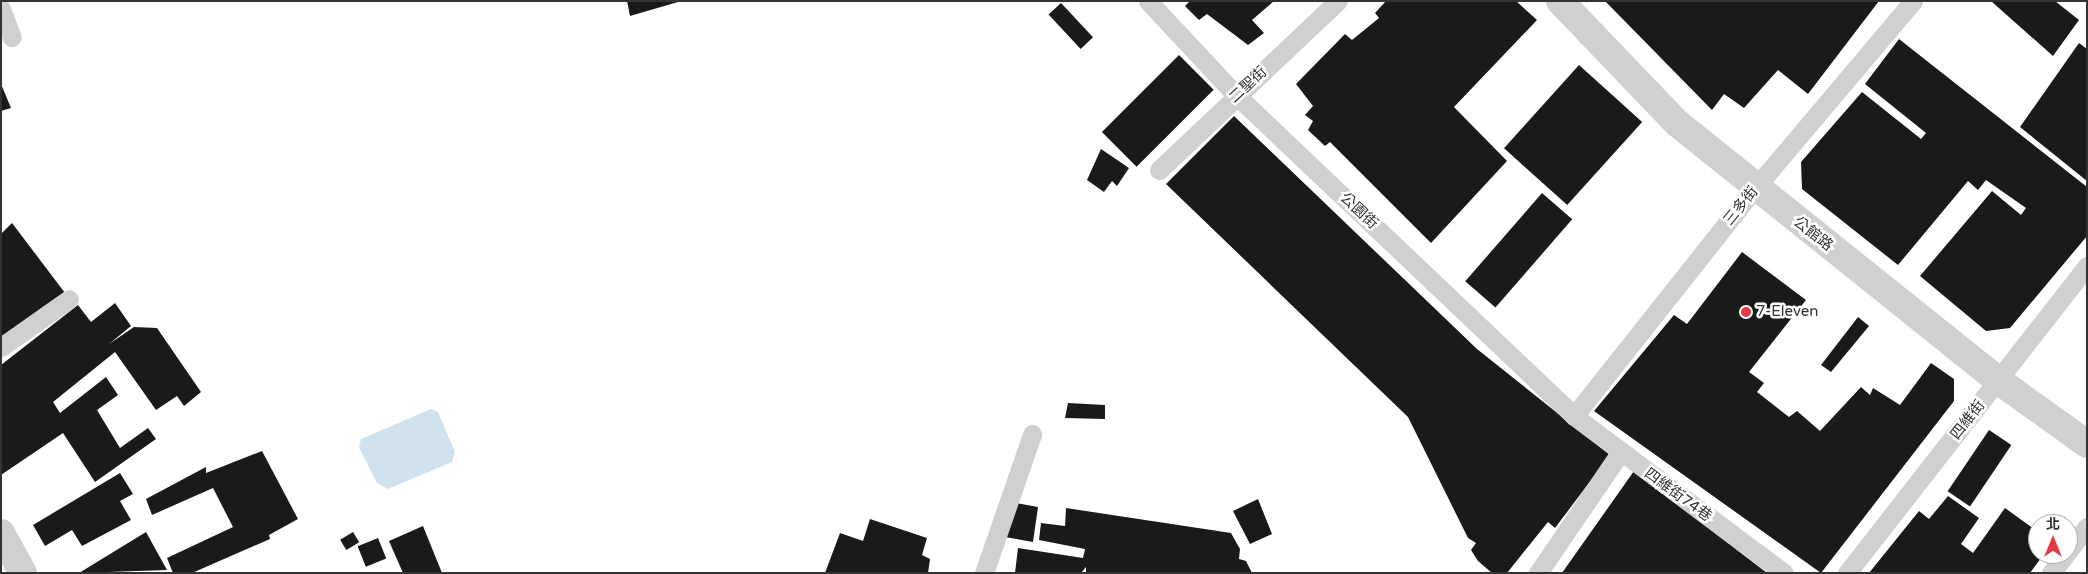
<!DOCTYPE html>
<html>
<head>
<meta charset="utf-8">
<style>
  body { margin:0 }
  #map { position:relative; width:2088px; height:574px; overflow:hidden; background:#fff; font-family:"Varela Round","Noto Sans TC",sans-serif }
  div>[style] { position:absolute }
  .water>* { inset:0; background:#cfe2ee }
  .building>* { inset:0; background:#1a1a1a; transform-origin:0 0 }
  .service>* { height:19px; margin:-9.5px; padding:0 9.5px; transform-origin:9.5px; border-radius:9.5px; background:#d0d0d0 }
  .minor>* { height:28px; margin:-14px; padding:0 14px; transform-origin:14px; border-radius:14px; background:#d0d0d0 }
  .tertiary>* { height:28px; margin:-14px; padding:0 14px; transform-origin:14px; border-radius:14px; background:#d0d0d0 }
  .dots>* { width:14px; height:14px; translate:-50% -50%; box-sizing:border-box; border:2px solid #fff; border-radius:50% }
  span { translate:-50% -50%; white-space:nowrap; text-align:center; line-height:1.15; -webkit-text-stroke:5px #fff; paint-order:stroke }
  .street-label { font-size:15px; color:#333 }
  .poi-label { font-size:15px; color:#333 }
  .left { translate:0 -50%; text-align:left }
  .frame { position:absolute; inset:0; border:2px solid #333; pointer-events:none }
  .north { position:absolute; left:2028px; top:514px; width:50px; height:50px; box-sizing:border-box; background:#fff; border:1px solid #adadad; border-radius:50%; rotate:0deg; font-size:14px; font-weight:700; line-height:20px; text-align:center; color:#333 }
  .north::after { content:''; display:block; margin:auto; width:18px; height:22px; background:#e63946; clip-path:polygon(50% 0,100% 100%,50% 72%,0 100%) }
</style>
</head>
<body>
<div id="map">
  <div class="water">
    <div style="clip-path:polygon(431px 409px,438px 412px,455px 452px,452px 462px,388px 489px,377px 483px,359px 447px,361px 439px)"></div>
  </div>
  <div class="building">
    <div style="clip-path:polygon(627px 1px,678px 1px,678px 2px,630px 16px)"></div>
    <div style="clip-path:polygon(1190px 1px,1274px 1px,1252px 20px,1264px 33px,1248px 45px,1207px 14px,1199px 20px,1185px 6px)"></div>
    <div style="clip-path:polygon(1386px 1px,1516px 1px,1537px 20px,1454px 107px,1507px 161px,1431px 243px,1330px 142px,1325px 146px,1308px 130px,1313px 121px,1305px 115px,1313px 106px,1296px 84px,1345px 34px,1352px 40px,1379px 18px,1375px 13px)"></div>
    <div style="clip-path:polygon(1605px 1px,1879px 1px,1808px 94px,1778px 70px,1744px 108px,1724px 94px,1712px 110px)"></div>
    <div style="clip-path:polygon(1991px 1px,2055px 1px,2079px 20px,2053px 56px)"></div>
    <div style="left:1061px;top:3px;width:47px;height:17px;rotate:47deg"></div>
    <div style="clip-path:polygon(1899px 39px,2087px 187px,2087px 236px,2010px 328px,1986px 331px,1920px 276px,1992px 191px,2021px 215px,2026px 208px,1986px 180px,1978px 190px,1968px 181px,1898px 265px,1802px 189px,1801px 162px,1862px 92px,1921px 139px,1926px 133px,1865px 84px)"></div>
    <div style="clip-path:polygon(2079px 43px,2087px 49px,2087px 181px,2020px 127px)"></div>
    <div style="left:1179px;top:55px;width:49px;height:109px;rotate:45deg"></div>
    <div style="left:1579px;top:65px;width:85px;height:112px;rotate:42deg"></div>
    <div style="clip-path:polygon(1px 84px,11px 108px,1px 111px)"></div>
    <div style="clip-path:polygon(1234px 116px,1477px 349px,1610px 455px,1555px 528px,1548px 522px,1507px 573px,1492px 573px,1478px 561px,1471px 550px,1476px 543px,1468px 538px,1408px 417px,1166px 184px)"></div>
    <div style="clip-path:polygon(1101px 149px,1129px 168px,1117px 186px,1112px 181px,1104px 192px,1087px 180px)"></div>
    <div style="left:1542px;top:193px;width:40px;height:117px;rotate:41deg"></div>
    <div style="clip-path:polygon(12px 223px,65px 293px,1px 340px,1px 234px)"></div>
    <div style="clip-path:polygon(1742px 252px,1806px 300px,1749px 372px,1764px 383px,1757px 392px,1789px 417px,1797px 411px,1820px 431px,1861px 387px,1870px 395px,1873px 388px,1900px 405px,1931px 363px,1954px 379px,1954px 401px,1821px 573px,1594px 411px,1674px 315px,1687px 324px)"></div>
    <div style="clip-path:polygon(115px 303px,131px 326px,109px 344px,134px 327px,157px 328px,201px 392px,184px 406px,177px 396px,156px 410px,115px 352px,53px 402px,60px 413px,106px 377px,118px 395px,97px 410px,120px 448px,148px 428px,156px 439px,95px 482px,63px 433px,1px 475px,1px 365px,78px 305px,91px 322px)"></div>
    <div style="clip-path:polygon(1858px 317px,1869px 326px,1831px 372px,1821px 365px)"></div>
    <div style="clip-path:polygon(1068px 403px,1105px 405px,1105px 419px,1065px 418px)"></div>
    <div style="left:1989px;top:430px;width:27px;height:74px;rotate:34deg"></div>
    <div style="clip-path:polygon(262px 451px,298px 519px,269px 535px,270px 539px,192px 573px,173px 573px,167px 558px,233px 527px,213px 488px,152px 515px,146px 499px,206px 467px,206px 473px)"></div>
    <div style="clip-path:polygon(1634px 471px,1767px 573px,1562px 573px)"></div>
    <div style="clip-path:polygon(120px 473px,133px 494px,120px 501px,131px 520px,82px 546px,72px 530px,45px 546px,33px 525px)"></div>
    <div style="clip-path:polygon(1948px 496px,1979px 518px,1961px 544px,1973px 553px,2005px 508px,2038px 532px,2038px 554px,2044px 554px,2030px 573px,1869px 573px,1919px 511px,1929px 519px)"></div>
    <div style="clip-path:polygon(1258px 499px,1272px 534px,1250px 544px,1233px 511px)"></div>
    <div style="clip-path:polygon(1016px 503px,1038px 507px,1033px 542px,1005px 537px)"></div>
    <div style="clip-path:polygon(1066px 508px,1231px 533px,1240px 549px,1239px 559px,1246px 561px,1252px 573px,1086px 573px,1086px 567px,1081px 573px,1015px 573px,1018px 548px,1083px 558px,1085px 549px,1039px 540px,1041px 523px,1065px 526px)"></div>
    <div style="clip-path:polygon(870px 519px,927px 538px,922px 555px,930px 559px,928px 573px,825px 573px,840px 533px,863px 541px)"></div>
    <div style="clip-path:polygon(423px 526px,442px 573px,403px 573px,389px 541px)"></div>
    <div style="clip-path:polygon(146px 532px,167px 570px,79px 573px)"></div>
    <div style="left:353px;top:532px;width:12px;height:15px;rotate:59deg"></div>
    <div style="left:378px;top:538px;width:22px;height:22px;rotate:68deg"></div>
  </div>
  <div class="service">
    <div style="left:1148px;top:1px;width:129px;rotate:46.9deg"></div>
    <div style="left:1236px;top:95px;width:466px;rotate:43.5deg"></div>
    <div style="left:1574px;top:416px;width:262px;rotate:36.8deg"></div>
    <div style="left:1px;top:9px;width:30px;rotate:69deg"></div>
    <div style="left:1159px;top:170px;width:246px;rotate:-43.4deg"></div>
    <div style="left:1px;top:347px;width:83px;rotate:-35.2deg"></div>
    <div style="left:1574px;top:416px;width:291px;rotate:-51.6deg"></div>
    <div style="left:1755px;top:188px;width:245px;rotate:-49.8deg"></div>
    <div style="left:2068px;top:551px;width:31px;rotate:-52deg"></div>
    <div style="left:984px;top:573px;width:147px;rotate:-70.9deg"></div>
    <div style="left:1538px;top:573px;width:145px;rotate:-55.7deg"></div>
    <div style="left:1847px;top:573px;width:390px;rotate:-52deg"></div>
    <div style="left:2051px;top:573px;width:24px;rotate:-52deg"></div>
  </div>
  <div class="minor">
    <div style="left:1560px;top:1px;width:169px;rotate:46.2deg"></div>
    <div style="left:1677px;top:123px;width:413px;rotate:38.7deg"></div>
    <div style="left:1999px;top:381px;width:108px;rotate:35.6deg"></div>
  </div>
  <div class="tertiary">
    <div style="left:1px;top:533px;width:46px;rotate:61.2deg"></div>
  </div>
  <div class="dots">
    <div style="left:1746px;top:312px;background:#e63946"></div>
  </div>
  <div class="street-label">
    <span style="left:1248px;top:85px;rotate:-43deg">二聖街</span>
    <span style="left:1741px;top:206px;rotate:-51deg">三多街</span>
    <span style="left:1359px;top:211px;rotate:43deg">公園街</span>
    <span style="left:1813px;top:234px;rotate:38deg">公館路</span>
    <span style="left:1968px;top:420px;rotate:-52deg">四維街</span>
    <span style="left:1678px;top:495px;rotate:36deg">四維街74巷</span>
  </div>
  <div class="poi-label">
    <span class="left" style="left:1756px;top:312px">7-Eleven</span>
  </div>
  <div class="frame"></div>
  <div class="north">北</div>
</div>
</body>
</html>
